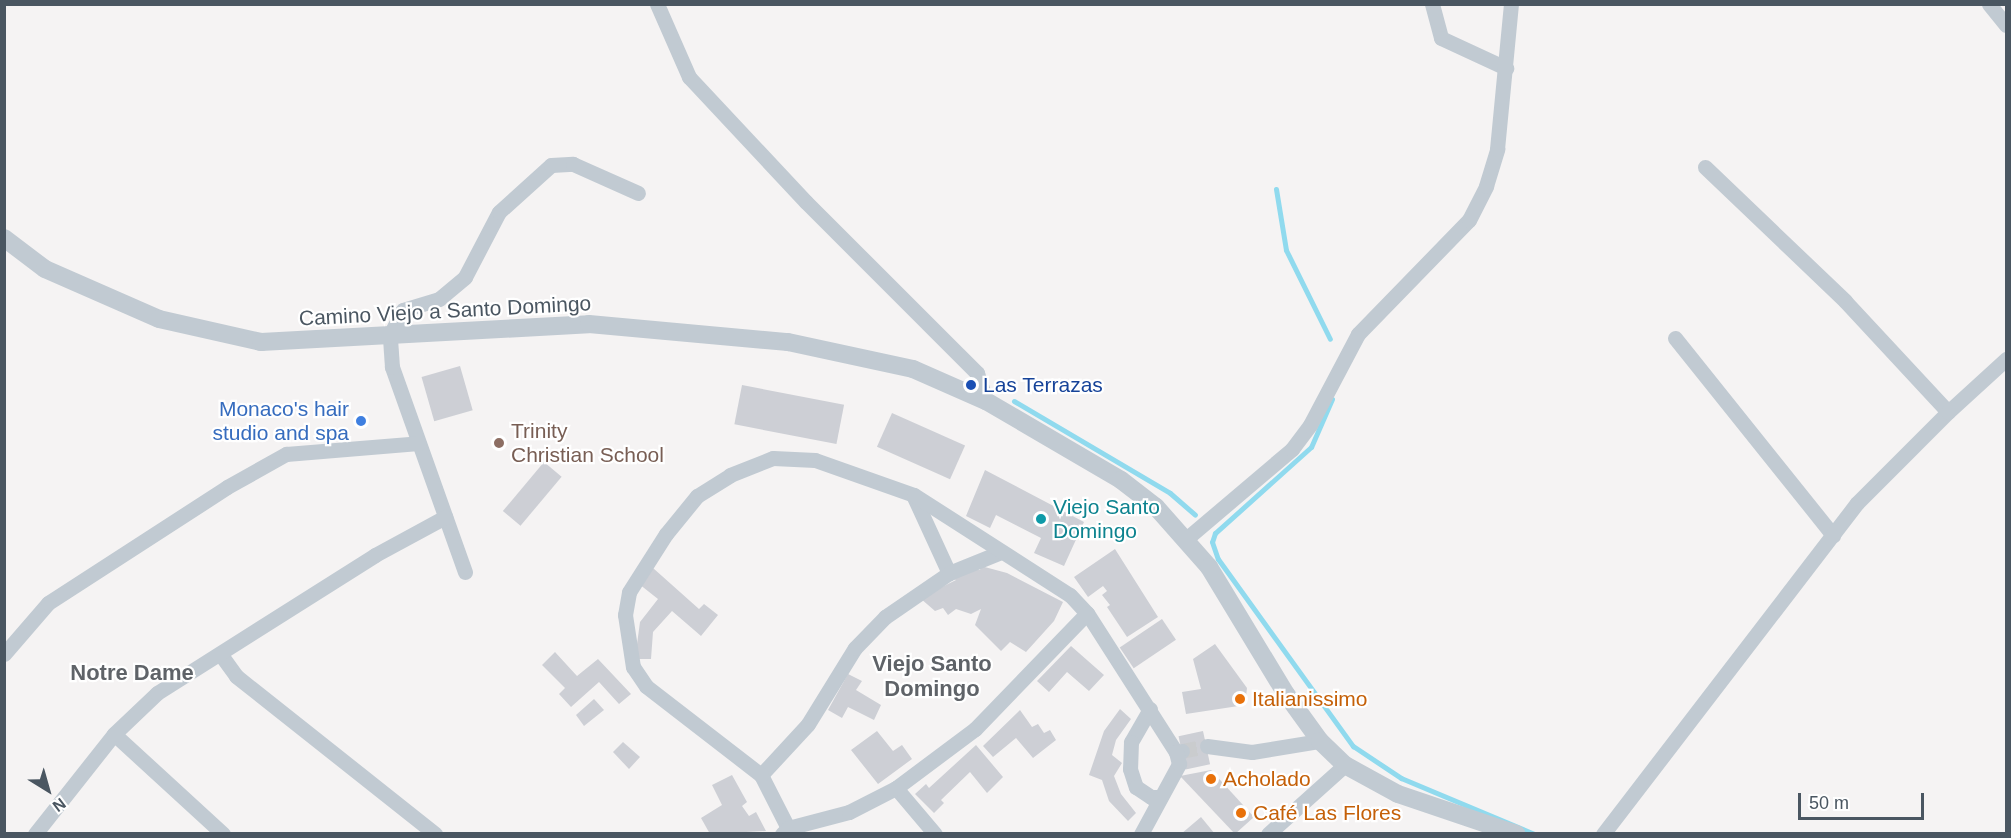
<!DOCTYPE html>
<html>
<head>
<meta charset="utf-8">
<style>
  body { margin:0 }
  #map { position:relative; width:2011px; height:838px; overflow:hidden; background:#f5f3f3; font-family:Arial,sans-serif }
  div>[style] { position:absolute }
  .stream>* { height:5px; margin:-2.5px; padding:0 2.5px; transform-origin:2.5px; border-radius:2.5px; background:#90daee }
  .building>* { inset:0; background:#cdcfd5; transform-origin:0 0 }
  .minor-tunnel>* { height:15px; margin-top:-7.5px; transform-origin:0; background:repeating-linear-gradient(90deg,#caccce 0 15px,transparent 0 23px) }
  .minor>* { height:15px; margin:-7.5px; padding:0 7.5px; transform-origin:7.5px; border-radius:7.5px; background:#c1cad2 }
  .tertiary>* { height:18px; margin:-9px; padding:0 9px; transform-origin:9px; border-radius:9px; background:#c1cad2 }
  .dots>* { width:16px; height:16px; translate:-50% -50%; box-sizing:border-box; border:3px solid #fff; border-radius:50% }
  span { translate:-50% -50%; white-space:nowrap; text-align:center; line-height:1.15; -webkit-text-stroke:4.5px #fff; paint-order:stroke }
  .street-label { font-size:21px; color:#4a5661 }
  .transit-label { font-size:21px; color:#164399 }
  .left { translate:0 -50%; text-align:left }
  .shop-label { font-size:21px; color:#366cbe }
  .right { translate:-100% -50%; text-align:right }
  .education-label { font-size:21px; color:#785e54 }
  .culture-label { font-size:21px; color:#0d838f }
  .food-label { font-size:21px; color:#c56008 }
  .neighbourhood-label { font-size:22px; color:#5f6368; font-weight:700 }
  .frame { position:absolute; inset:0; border:6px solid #4a5661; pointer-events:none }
  .north { position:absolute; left:18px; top:760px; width:60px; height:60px; -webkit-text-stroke:4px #fff; paint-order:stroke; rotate:143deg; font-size:16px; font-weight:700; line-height:24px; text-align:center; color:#4a5661 }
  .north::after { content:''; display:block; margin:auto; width:21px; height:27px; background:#4a5661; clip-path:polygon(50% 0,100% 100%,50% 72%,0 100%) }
  .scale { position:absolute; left:1798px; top:793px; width:126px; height:27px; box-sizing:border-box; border:3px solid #4a5661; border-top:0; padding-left:8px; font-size:18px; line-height:21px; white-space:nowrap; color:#4a5661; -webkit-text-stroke:4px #fff; paint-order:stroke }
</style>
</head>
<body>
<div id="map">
  <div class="stream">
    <div style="left:1276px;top:189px;width:62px;rotate:80.7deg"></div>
    <div style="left:1286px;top:250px;width:99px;rotate:63.7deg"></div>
    <div style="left:1332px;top:399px;width:52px;rotate:113.6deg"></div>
    <div style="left:1311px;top:447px;width:129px;rotate:138.1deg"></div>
    <div style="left:1215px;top:533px;width:9px;rotate:108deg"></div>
    <div style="left:1212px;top:542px;width:18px;rotate:71deg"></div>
    <div style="left:1218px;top:559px;width:231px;rotate:54.2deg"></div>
    <div style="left:1353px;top:746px;width:58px;rotate:33.7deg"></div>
    <div style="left:1401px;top:778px;width:144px;rotate:22.8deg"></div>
    <div style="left:1014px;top:401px;width:181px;rotate:30.5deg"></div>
    <div style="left:1170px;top:493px;width:33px;rotate:41deg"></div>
  </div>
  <div class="building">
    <div style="left:460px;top:366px;width:46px;height:40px;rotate:74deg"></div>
    <div style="left:742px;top:385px;width:104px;height:40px;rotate:11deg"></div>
    <div style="left:892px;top:413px;width:80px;height:37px;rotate:24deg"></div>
    <div style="left:544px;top:462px;width:23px;height:64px;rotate:40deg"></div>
    <div style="clip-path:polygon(985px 470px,1084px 522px,1064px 566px,1034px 553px,1041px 538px,996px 515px,990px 528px,966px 516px)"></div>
    <div style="clip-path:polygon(1115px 549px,1158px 617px,1127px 637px,1107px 607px,1110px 605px,1102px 595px,1107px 591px,1103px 586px,1088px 597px,1074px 577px)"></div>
    <div style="clip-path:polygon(981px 566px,1007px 573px,1063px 602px,1054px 621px,1026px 652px,1010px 642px,1001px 651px,975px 625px,981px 609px,971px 614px,956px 609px,948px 615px,943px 608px,935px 611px,920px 598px,956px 580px,953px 579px,956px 573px,965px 575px,969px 569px,980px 570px)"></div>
    <div style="clip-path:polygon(653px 568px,699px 609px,704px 604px,718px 615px,701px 636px,672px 611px,653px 632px,651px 659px,635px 659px,640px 622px,658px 599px,639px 584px)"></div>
    <div style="left:1162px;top:619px;width:25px;height:51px;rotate:56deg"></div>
    <div style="clip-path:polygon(1215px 644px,1247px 688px,1245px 705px,1186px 714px,1182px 692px,1201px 689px,1193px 659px)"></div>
    <div style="clip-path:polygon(1071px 646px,1104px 675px,1089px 691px,1067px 672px,1049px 692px,1037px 681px)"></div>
    <div style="clip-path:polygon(555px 652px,577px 676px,598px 659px,631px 694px,619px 704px,599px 682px,571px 707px,559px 694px,565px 688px,542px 665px)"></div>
    <div style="clip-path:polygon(848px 674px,862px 681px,856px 690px,881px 705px,874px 720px,848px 707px,842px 718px,828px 710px)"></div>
    <div style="clip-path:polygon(594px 699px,604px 710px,584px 726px,576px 715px)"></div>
    <div style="clip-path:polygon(1120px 709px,1131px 719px,1116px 740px,1112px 755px,1122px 763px,1114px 776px,1121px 794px,1136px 813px,1128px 821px,1109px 801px,1102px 780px,1089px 775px,1104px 731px)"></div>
    <div style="clip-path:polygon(1020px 710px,1032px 727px,1038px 724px,1044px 733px,1050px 730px,1056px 740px,1033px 758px,1016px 738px,993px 757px,983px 746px)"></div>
    <div style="clip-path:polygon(877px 731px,893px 751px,902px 745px,912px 759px,878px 784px,851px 750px)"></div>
    <div style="left:1203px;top:731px;width:34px;height:25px;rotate:78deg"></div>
    <div style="clip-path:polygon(623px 742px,640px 757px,629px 769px,613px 752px)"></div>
    <div style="clip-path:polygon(976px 745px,1003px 777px,987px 793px,970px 772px,941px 800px,944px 803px,934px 813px,915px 794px,926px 784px,929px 788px)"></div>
    <div style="clip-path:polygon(1211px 770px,1254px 817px,1235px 834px,1180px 776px)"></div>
    <div style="clip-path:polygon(732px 775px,747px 802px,742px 806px,749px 816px,756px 812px,766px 831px,710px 834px,701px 818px,722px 805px,712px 785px)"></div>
    <div style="clip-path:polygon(1201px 817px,1215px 834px,1181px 834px)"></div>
  </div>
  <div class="minor-tunnel">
    <div style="left:1182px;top:751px;width:25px;rotate:-11deg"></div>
  </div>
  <div class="minor">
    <div style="left:657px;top:4px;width:80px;rotate:66.3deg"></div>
    <div style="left:689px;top:77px;width:171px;rotate:46.9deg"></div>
    <div style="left:806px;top:202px;width:242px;rotate:45deg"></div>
    <div style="left:977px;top:373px;width:29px;rotate:72deg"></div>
    <div style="left:1432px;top:4px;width:35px;rotate:75deg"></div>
    <div style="left:1441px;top:38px;width:72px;rotate:24.8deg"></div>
    <div style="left:1989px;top:4px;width:27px;rotate:51deg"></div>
    <div style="left:1705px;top:167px;width:194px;rotate:43.7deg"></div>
    <div style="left:1845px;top:301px;width:151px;rotate:47.1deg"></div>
    <div style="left:1675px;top:338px;width:253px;rotate:51.3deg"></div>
    <div style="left:914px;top:497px;width:84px;rotate:65.3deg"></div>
    <div style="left:1186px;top:539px;width:139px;rotate:-40.3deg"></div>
    <div style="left:1292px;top:449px;width:30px;rotate:-53deg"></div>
    <div style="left:1310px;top:425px;width:103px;rotate:-62.2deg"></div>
    <div style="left:1358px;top:334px;width:159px;rotate:-45.8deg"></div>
    <div style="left:1469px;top:220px;width:38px;rotate:-63deg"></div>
    <div style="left:1486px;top:186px;width:39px;rotate:-73deg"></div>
    <div style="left:1497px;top:149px;width:146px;rotate:-84.5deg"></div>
    <div style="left:465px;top:572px;width:218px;rotate:-109.6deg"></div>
    <div style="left:392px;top:367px;width:32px;rotate:-94deg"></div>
    <div style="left:390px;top:335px;width:28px;rotate:-63deg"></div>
    <div style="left:403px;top:310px;width:38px;rotate:-17deg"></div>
    <div style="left:439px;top:299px;width:34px;rotate:-40deg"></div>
    <div style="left:465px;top:277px;width:73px;rotate:-62.4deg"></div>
    <div style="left:499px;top:212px;width:70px;rotate:-42.1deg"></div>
    <div style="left:551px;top:165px;width:22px;rotate:-3deg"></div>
    <div style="left:573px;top:164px;width:71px;rotate:24deg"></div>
    <div style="left:4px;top:654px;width:67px;rotate:-49.2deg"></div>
    <div style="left:48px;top:603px;width:213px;rotate:-32.9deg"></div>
    <div style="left:227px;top:487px;width:68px;rotate:-29.2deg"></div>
    <div style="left:286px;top:454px;width:133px;rotate:-4.7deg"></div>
    <div style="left:221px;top:655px;width:26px;rotate:54deg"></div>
    <div style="left:236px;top:676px;width:254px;rotate:38.4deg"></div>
    <div style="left:1150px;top:709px;width:38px;rotate:120deg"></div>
    <div style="left:1131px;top:742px;width:27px;rotate:92deg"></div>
    <div style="left:1130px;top:769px;width:19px;rotate:72deg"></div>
    <div style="left:1136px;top:787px;width:18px;rotate:34deg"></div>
    <div style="left:1151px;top:797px;width:8px"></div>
    <div style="left:114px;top:734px;width:148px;rotate:42.5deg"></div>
    <div style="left:1207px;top:746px;width:45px;rotate:7.6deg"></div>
    <div style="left:1252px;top:752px;width:69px;rotate:-9.2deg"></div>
    <div style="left:761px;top:775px;width:69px;rotate:-47.3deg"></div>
    <div style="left:808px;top:724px;width:89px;rotate:-58.3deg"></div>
    <div style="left:855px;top:648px;width:43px;rotate:-45.9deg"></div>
    <div style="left:885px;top:617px;width:78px;rotate:-34.5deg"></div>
    <div style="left:949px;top:573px;width:56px;rotate:-22deg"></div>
    <div style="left:896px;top:788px;width:60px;rotate:49.7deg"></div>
    <div style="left:788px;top:828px;width:59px;rotate:-117deg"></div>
    <div style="left:761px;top:775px;width:145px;rotate:-142.3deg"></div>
    <div style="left:646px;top:686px;width:23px;rotate:-124deg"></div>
    <div style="left:633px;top:667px;width:53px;rotate:-98.7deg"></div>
    <div style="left:625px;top:615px;width:23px;rotate:-80deg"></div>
    <div style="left:629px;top:592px;width:69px;rotate:-57.5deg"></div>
    <div style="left:666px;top:534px;width:49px;rotate:-50.8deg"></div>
    <div style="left:697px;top:496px;width:39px;rotate:-32deg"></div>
    <div style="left:730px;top:475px;width:46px;rotate:-21.6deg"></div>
    <div style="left:773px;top:458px;width:42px;rotate:2.7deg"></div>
    <div style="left:815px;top:460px;width:105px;rotate:19.5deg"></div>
    <div style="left:914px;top:495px;width:185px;rotate:32.7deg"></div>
    <div style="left:1070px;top:595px;width:25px;rotate:47deg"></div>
    <div style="left:1087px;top:613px;width:165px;rotate:57.4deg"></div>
    <div style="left:1176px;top:752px;width:6px;rotate:-9deg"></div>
    <div style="left:35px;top:834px;width:127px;rotate:-51.7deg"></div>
    <div style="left:114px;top:734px;width:59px;rotate:-43.6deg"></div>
    <div style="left:157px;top:693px;width:258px;rotate:-32.3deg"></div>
    <div style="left:375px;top:555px;width:80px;rotate:-28.5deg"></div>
    <div style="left:782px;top:834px;width:8px;rotate:-45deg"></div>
    <div style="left:788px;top:828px;width:63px;rotate:-14.7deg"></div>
    <div style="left:849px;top:812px;width:53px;rotate:-27.1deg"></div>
    <div style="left:896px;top:788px;width:99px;rotate:-36.8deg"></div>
    <div style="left:975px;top:729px;width:161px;rotate:-46deg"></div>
    <div style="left:1141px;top:834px;width:80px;rotate:-61.5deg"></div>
    <div style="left:1179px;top:764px;width:12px;rotate:-104deg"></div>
    <div style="left:1268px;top:834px;width:103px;rotate:-41.9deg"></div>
    <div style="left:1603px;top:834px;width:417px;rotate:-52.5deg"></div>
    <div style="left:1857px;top:503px;width:129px;rotate:-45deg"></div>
    <div style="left:1948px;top:412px;width:79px;rotate:-42.4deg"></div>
  </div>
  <div class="tertiary">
    <div style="left:4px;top:238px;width:51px;rotate:37.1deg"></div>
    <div style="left:45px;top:269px;width:124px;rotate:23.7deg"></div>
    <div style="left:159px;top:319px;width:105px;rotate:12.7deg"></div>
    <div style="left:261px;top:342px;width:328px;rotate:-3.1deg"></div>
    <div style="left:589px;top:324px;width:200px;rotate:5.2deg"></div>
    <div style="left:788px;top:342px;width:128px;rotate:12.2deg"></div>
    <div style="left:913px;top:369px;width:80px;rotate:23.7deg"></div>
    <div style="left:986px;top:401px;width:156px;rotate:30.3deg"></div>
    <div style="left:1121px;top:480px;width:44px;rotate:37.6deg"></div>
    <div style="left:1156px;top:507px;width:80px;rotate:48.5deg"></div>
    <div style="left:1209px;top:567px;width:149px;rotate:58.8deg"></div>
    <div style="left:1286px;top:694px;width:58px;rotate:54.1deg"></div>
    <div style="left:1320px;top:741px;width:35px;rotate:44deg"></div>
    <div style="left:1345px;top:765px;width:60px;rotate:28.7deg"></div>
    <div style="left:1398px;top:794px;width:125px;rotate:18.7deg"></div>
  </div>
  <div class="dots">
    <div style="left:971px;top:385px;background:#1a4fb4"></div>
    <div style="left:361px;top:421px;background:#3f7fe0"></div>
    <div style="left:499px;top:443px;background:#8d6e63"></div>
    <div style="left:1041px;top:519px;background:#0f9aa8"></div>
    <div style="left:1240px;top:699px;background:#e8710a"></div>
    <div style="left:1211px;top:779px;background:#e8710a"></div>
    <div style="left:1241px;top:813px;background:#e8710a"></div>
  </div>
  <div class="street-label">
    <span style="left:445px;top:311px;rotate:-3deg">Camino Viejo a Santo Domingo</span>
  </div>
  <div class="transit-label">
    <span class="left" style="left:983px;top:385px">Las Terrazas</span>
  </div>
  <div class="shop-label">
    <span class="right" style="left:349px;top:421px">Monaco's hair<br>studio and spa</span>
  </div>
  <div class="education-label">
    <span class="left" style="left:511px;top:443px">Trinity<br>Christian School</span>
  </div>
  <div class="culture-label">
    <span class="left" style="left:1053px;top:519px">Viejo Santo<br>Domingo</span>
  </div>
  <div class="food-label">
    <span class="left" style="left:1252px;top:699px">Italianissimo</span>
    <span class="left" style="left:1223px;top:779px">Acholado</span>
    <span class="left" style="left:1253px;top:813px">Café Las Flores</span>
  </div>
  <div class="neighbourhood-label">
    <span style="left:932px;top:676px">Viejo Santo<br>Domingo</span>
    <span style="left:132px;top:673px">Notre Dame</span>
  </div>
  <div class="frame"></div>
  <div class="north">N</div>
  <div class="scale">50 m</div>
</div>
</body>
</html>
